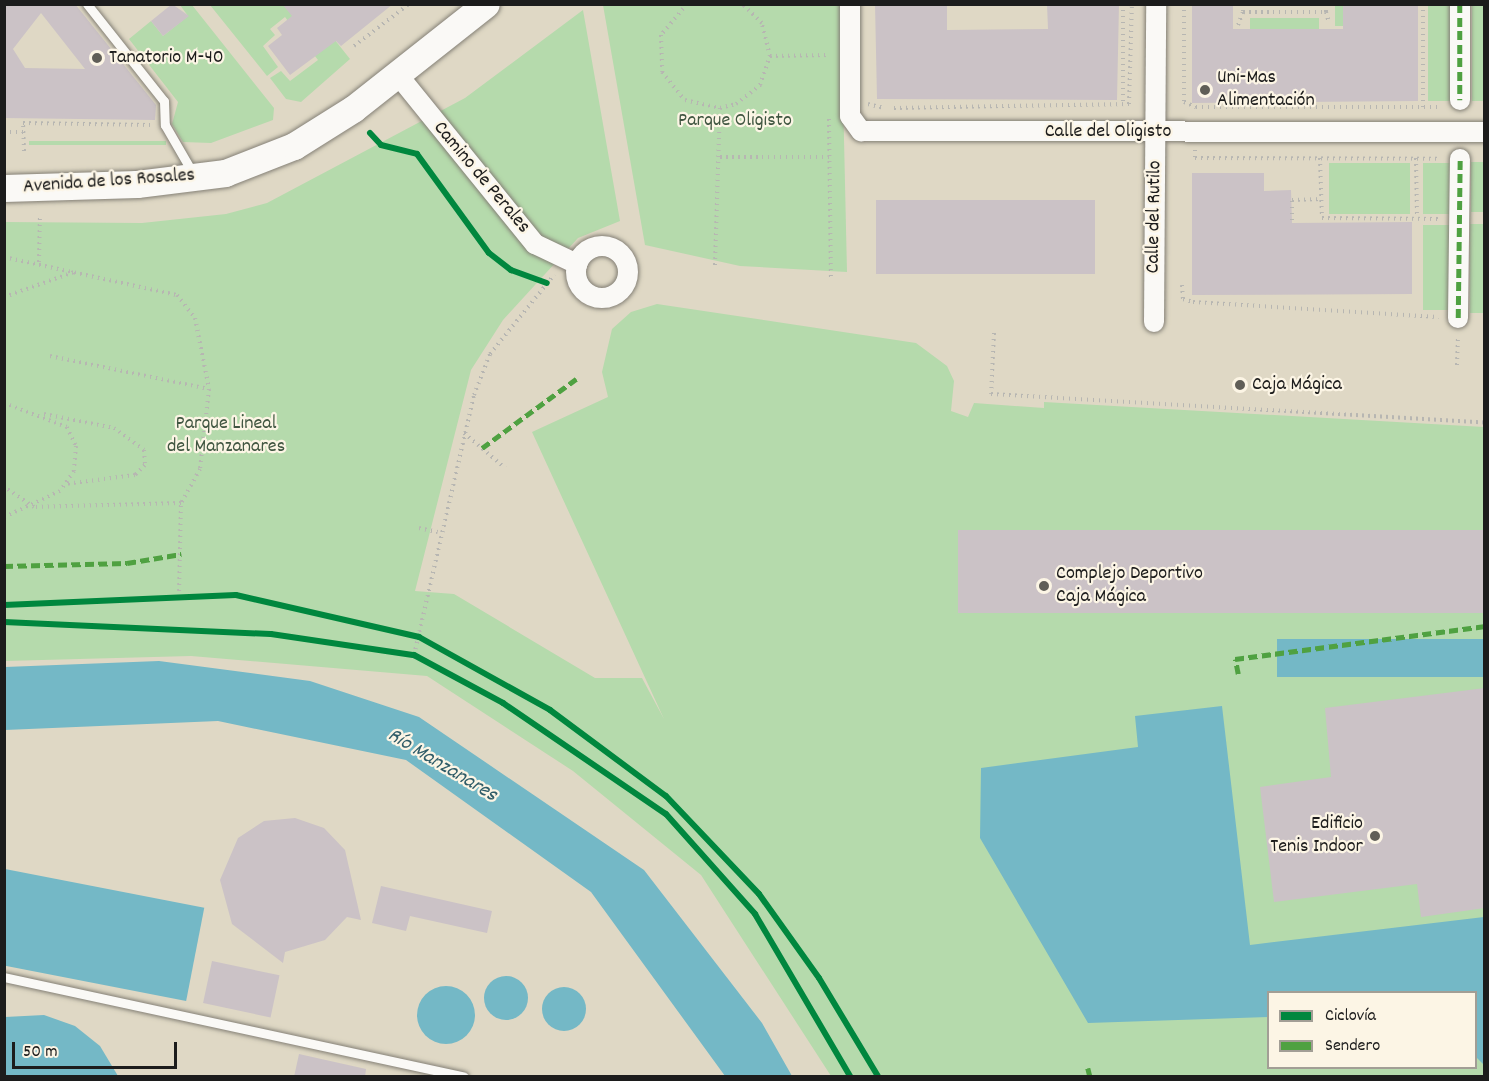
<!DOCTYPE html>
<html>
<head>
<meta charset="utf-8">
<style>
  body { margin:0 }
  #map { position:relative; width:1489px; height:1081px; overflow:hidden; background:#dfd8c5; font-family:Dekko,sans-serif }
  div>[style] { position:absolute }
  .green>* { inset:0; background:#b5daac; transform-origin:0 0 }
  .water>* { inset:0; background:#74b8c6; transform-origin:0 0 }
  .round { border-radius:50% }
  .building>* { inset:0; background:#cbc2c6; transform-origin:0 0 }
  .path>* { height:4px; margin-top:-2px; transform-origin:0; background:repeating-linear-gradient(90deg,#b7b6b2 0 1.5px,transparent 0 6px) }
  .roads { filter:drop-shadow(0 0 2px #848076) drop-shadow(0 0 2px #848076) }
  .lane>* { height:9px; margin:-4.5px; padding:0 4.5px; transform-origin:4.5px; border-radius:4.5px; background:#faf9f6 }
  .street>* { height:20px; margin:-10px; padding:0 10px; transform-origin:10px; border-radius:10px; background:#faf9f6 }
  .street>.ring { margin:-10px; padding:0; box-sizing:content-box; background:none; border:20px solid #faf9f6; border-radius:50% }
  .secondary>* { height:27px; margin:-13.5px; padding:0 13.5px; transform-origin:13.5px; border-radius:13.5px; background:#faf9f6 }
  .quiet>* { height:4.5px; margin-top:-2.25px; transform-origin:0; background:repeating-linear-gradient(90deg,#4fa141 0 9px,transparent 0 13.5px) }
  .cycleway>* { height:6px; margin:-3px; padding:0 3px; transform-origin:3px; border-radius:3px; background:#00873e }
  .dots>* { width:16px; height:16px; translate:-50% -50%; box-sizing:border-box; border:3px solid #fcf5e5; border-radius:50% }
  span { translate:-50% -50%; white-space:nowrap; text-align:center; line-height:1.15; -webkit-text-stroke:4.5px #fcf5e5; paint-order:stroke }
  .poi-label { font-size:20px; color:#1c1c1c }
  .left { translate:0 -50%; text-align:left }
  .right { translate:-100% -50%; text-align:right }
  .park-label { font-size:20px; color:#405641 }
  .street-label { font-size:20px; color:#1c1c1c }
  .water-label { font-size:21px; color:#2f5c68; font-style:italic }
  .frame { position:absolute; inset:0; border:6px solid #1c1c1c; pointer-events:none }
  .legend { position:absolute; left:1267px; top:991px; width:210px; height:78px; box-sizing:border-box; background:#fcf5e5; border:2px solid #a29e95; margin:0; padding:8px 10px; list-style:none; font-size:18px; color:#1c1c1c }
  .legend li { display:flex; align-items:center; gap:12px; height:30px }
  .legend b { width:30px; border:2px solid #a29e95 }
  .scale { position:absolute; left:12px; top:1042px; width:165px; height:27px; box-sizing:border-box; border:3px solid #1c1c1c; border-top:0; padding-left:8px; font-size:18px; line-height:21px; white-space:nowrap; color:#1c1c1c; -webkit-text-stroke:4px #fcf5e5; paint-order:stroke }
</style>
</head>
<body>
<div id="map">
  <div class="green">
    <div style="clip-path:polygon(282px 4px,307px 5px,350px 59px,301px 102px,286px 99px,270px 78px,281px 71px,290px 81px,318px 60px,285px 17px,270px 29px,275px 35px,263px 46px,278px 67px,267px 76px,210px 5px)"></div>
    <div style="clip-path:polygon(180px 5px,192px 5px,274px 108px,273px 120px,211px 143px,183px 142px,172px 124px,178px 102px,129px 39px,151px 21px,163px 36px,188px 16px)"></div>
    <div style="clip-path:polygon(603px 5px,841px 5px,847px 272px,740px 266px,645px 245px)"></div>
    <div style="left:1335px;top:5px;width:8px;height:21px"></div>
    <div style="left:1428px;top:5px;width:23px;height:96px"></div>
    <div style="left:1472px;top:5px;width:12px;height:96px"></div>
    <div style="clip-path:polygon(evenodd,583px 10px,620px 221px,578px 238px,503px 320px,471px 370px,415px 591px,454px 594px,595px 678px,642px 678px,664px 719px,532px 432px,608px 397px,602px 372px,612px 329px,631px 312px,657px 304px,916px 343px,947px 366px,954px 381px,951px 411px,968px 417px,974px 403px,1044px 408px,1044px 402px,1484px 427px,1484px 1076px,831px 1076px,701px 875px,573px 771px,427px 676px,191px 656px,5px 661px,4px 222px,142px 223px,226px 214px,267px 203px,465px 98px,583px 10px,1268px 992px,1476px 992px,1476px 1068px,1268px 1068px,1268px 992px)"></div>
    <div style="left:1250px;top:18px;width:69px;height:11px"></div>
    <div style="left:29px;top:141px;width:137px;height:4px"></div>
    <div style="left:1471px;top:162px;width:13px;height:50px"></div>
    <div style="left:1329px;top:163px;width:81px;height:51px"></div>
    <div style="left:1423px;top:163px;width:29px;height:51px"></div>
    <div style="left:1470px;top:224px;width:14px;height:89px"></div>
    <div style="left:1423px;top:225px;width:29px;height:85px"></div>
  </div>
  <div class="water">
    <div style="left:1484px;top:639px;width:38px;height:207px;rotate:90deg"></div>
    <div style="clip-path:polygon(159px 661px,310px 681px,419px 717px,644px 870px,762px 1023px,792px 1076px,725px 1076px,591px 892px,406px 760px,218px 721px,5px 730px,5px 667px)"></div>
    <div style="clip-path:polygon(1222px 706px,1250px 945px,1484px 917px,1484px 1065px,1476px 1057px,1476px 992px,1268px 992px,1268px 1017px,1088px 1023px,980px 838px,981px 768px,1138px 747px,1135px 716px)"></div>
    <div style="left:5px;top:869px;width:203px;height:95px;rotate:11deg"></div>
    <div class="round" style="left:484px;top:976px;width:44px;height:44px"></div>
    <div class="round" style="left:417px;top:986px;width:58px;height:58px"></div>
    <div class="round" style="left:542px;top:987px;width:44px;height:44px"></div>
    <div style="clip-path:polygon(44px 1015px,75px 1026px,100px 1046px,118px 1076px,5px 1076px,5px 1017px)"></div>
  </div>
  <div class="building">
    <div style="clip-path:polygon(evenodd,4px 4px,75px 4px,156px 105px,155px 120px,4px 118px,4px 4px,41px 13px,85px 69px,25px 68px,13px 49px,41px 13px)"></div>
    <div style="clip-path:polygon(172px 4px,189px 16px,163px 36px,151px 21px)"></div>
    <div style="clip-path:polygon(282px 4px,393px 4px,341px 46px,336px 41px,290px 75px,268px 46px,282px 35px,277px 28px,292px 16px)"></div>
    <div style="clip-path:polygon(875px 4px,947px 4px,947px 30px,1048px 29px,1047px 4px,1119px 4px,1117px 100px,877px 99px)"></div>
    <div style="clip-path:polygon(1192px 4px,1233px 4px,1233px 29px,1343px 29px,1343px 4px,1418px 4px,1418px 101px,1192px 103px)"></div>
    <div style="clip-path:polygon(1192px 173px,1264px 173px,1264px 191px,1291px 190px,1292px 223px,1412px 222px,1412px 294px,1192px 295px)"></div>
    <div style="left:876px;top:200px;width:219px;height:74px"></div>
    <div style="left:1485px;top:530px;width:83px;height:527px;rotate:90deg"></div>
    <div style="clip-path:polygon(1485px 688px,1485px 908px,1421px 917px,1417px 884px,1274px 902px,1260px 787px,1331px 777px,1325px 708px)"></div>
    <div style="clip-path:polygon(295px 818px,324px 828px,345px 850px,361px 920px,347px 917px,325px 940px,285px 952px,283px 963px,232px 924px,220px 880px,238px 838px,264px 821px)"></div>
    <div style="clip-path:polygon(381px 886px,492px 911px,487px 933px,410px 916px,406px 931px,372px 923px)"></div>
    <div style="left:212px;top:961px;width:69px;height:43px;rotate:12deg"></div>
    <div style="clip-path:polygon(299px 1054px,366px 1069px,365px 1077px,294px 1077px)"></div>
  </div>
  <div class="path">
    <div style="left:687px;top:4px;width:40px;rotate:130deg"></div>
    <div style="left:661px;top:35px;width:37px;rotate:88deg"></div>
    <div style="left:662px;top:72px;width:36px;rotate:51deg"></div>
    <div style="left:685px;top:100px;width:36px;rotate:13deg"></div>
    <div style="left:720px;top:108px;width:16px;rotate:-14deg"></div>
    <div style="left:736px;top:104px;width:31px;rotate:-38deg"></div>
    <div style="left:760px;top:85px;width:31px;rotate:-71deg"></div>
    <div style="left:770px;top:56px;width:34px;rotate:-104deg"></div>
    <div style="left:762px;top:23px;width:28px;rotate:-136deg"></div>
    <div style="left:1123px;top:4px;width:102px;rotate:90deg"></div>
    <div style="left:1184px;top:4px;width:98px;rotate:90deg"></div>
    <div style="left:1184px;top:102px;width:13px;rotate:23deg"></div>
    <div style="left:1196px;top:107px;width:245px"></div>
    <div style="left:1243px;top:4px;width:8px;rotate:90deg"></div>
    <div style="left:1243px;top:12px;width:83px"></div>
    <div style="left:1326px;top:12px;width:8px;rotate:-90deg"></div>
    <div style="left:1423px;top:4px;width:103px;rotate:90deg"></div>
    <div style="left:1326px;top:12px;width:11px;rotate:75deg"></div>
    <div style="left:1238px;top:25px;width:14px;rotate:-69deg"></div>
    <div style="left:354px;top:46px;width:69px;rotate:-37.4deg"></div>
    <div style="left:770px;top:56px;width:58px;rotate:-1deg"></div>
    <div style="left:868px;top:104px;width:16px;rotate:14deg"></div>
    <div style="left:894px;top:108px;width:235px;rotate:-1deg"></div>
    <div style="left:1129px;top:104px;width:100px;rotate:-88.3deg"></div>
    <div style="left:829px;top:119px;width:158px;rotate:89.3deg"></div>
    <div style="left:4px;top:132px;width:19px"></div>
    <div style="left:1195px;top:150px;width:8px;rotate:90deg"></div>
    <div style="left:1195px;top:158px;width:246px;rotate:0.2deg"></div>
    <div style="left:24px;top:151px;width:28px;rotate:-92deg"></div>
    <div style="left:23px;top:123px;width:127px;rotate:0.9deg"></div>
    <div style="left:720px;top:157px;width:110px"></div>
    <div style="left:1320px;top:158px;width:60px;rotate:88.1deg"></div>
    <div style="left:1322px;top:218px;width:119px;rotate:0.5deg"></div>
    <div style="left:1416px;top:158px;width:60px;rotate:89deg"></div>
    <div style="left:1292px;top:220px;width:20px;rotate:-90deg"></div>
    <div style="left:1292px;top:200px;width:30px;rotate:-2deg"></div>
    <div style="left:4px;top:257px;width:177px;rotate:12.4deg"></div>
    <div style="left:177px;top:295px;width:29px;rotate:52deg"></div>
    <div style="left:195px;top:318px;width:72px;rotate:78.8deg"></div>
    <div style="left:209px;top:389px;width:81px;rotate:96.4deg"></div>
    <div style="left:200px;top:469px;width:39px;rotate:119deg"></div>
    <div style="left:181px;top:503px;width:147px;rotate:178.4deg"></div>
    <div style="left:34px;top:507px;width:36px;rotate:-146deg"></div>
    <div style="left:39px;top:262px;width:48px;rotate:-88.8deg"></div>
    <div style="left:715px;top:265px;width:157px;rotate:-88.2deg"></div>
    <div style="left:1182px;top:285px;width:14px;rotate:86deg"></div>
    <div style="left:1183px;top:299px;width:10px;rotate:17deg"></div>
    <div style="left:1193px;top:302px;width:246px;rotate:3.5deg"></div>
    <div style="left:4px;top:297px;width:77px;rotate:-19.6deg"></div>
    <div style="left:994px;top:333px;width:61px;rotate:92.8deg"></div>
    <div style="left:991px;top:394px;width:494px;rotate:3.3deg"></div>
    <div style="left:50px;top:356px;width:162px;rotate:11.7deg"></div>
    <div style="left:1457px;top:365px;width:28px;rotate:-88deg"></div>
    <div style="left:4px;top:403px;width:67px;rotate:20.9deg"></div>
    <div style="left:67px;top:427px;width:21px;rotate:65deg"></div>
    <div style="left:76px;top:446px;width:25px;rotate:95deg"></div>
    <div style="left:74px;top:471px;width:24px;rotate:125deg"></div>
    <div style="left:60px;top:491px;width:62px;rotate:155.1deg"></div>
    <div style="left:44px;top:414px;width:71px;rotate:11.3deg"></div>
    <div style="left:114px;top:428px;width:37px;rotate:36deg"></div>
    <div style="left:144px;top:450px;width:15px;rotate:86deg"></div>
    <div style="left:145px;top:465px;width:14px;rotate:135deg"></div>
    <div style="left:135px;top:475px;width:71px;rotate:172.7deg"></div>
    <div style="left:464px;top:433px;width:54px;rotate:40.5deg"></div>
    <div style="left:419px;top:528px;width:19px;rotate:12deg"></div>
    <div style="left:179px;top:597px;width:94px;rotate:-88.8deg"></div>
    <div style="left:4px;top:605px;width:232px;rotate:-2.5deg"></div>
    <div style="left:236px;top:595px;width:188px;rotate:12.9deg"></div>
    <div style="left:419px;top:637px;width:150px;rotate:29.1deg"></div>
    <div style="left:550px;top:710px;width:144px;rotate:36.6deg"></div>
    <div style="left:666px;top:796px;width:135px;rotate:46.5deg"></div>
    <div style="left:759px;top:894px;width:103px;rotate:54.5deg"></div>
    <div style="left:819px;top:978px;width:114px;rotate:59deg"></div>
    <div style="left:414px;top:655px;width:267px;rotate:-77deg"></div>
    <div style="left:474px;top:395px;width:44px;rotate:-68.7deg"></div>
    <div style="left:490px;top:354px;width:102px;rotate:-51deg"></div>
  </div>
  <div class="roads">
    <div class="lane">
      <div style="left:87px;top:4px;width:124px;rotate:51.6deg"></div>
      <div style="left:164px;top:101px;width:24px;rotate:88deg"></div>
      <div style="left:165px;top:125px;width:58px;rotate:59.9deg"></div>
      <div style="left:4px;top:977px;width:470px;rotate:12.2deg"></div>
    </div>
    <div class="street">
      <div style="left:850px;top:4px;width:112px;rotate:90deg"></div>
      <div style="left:850px;top:116px;width:19px;rotate:54deg"></div>
      <div style="left:861px;top:131px;width:623px;rotate:0.09deg"></div>
      <div style="left:1460px;top:4px;width:96px;rotate:90deg"></div>
      <div style="left:398px;top:75px;width:218px;rotate:51deg"></div>
      <div style="left:535px;top:244px;width:47px;rotate:25.5deg"></div>
      <div class="ring" style="left:576px;top:246px;width:32px;height:32px"></div>
      <div style="left:1458px;top:318px;width:159px;rotate:-89.3deg"></div>
      <div style="left:1154px;top:322px;width:318px;rotate:-89.6deg"></div>
    </div>
    <div class="secondary">
      <div style="left:4px;top:188px;width:133px;rotate:-1.7deg"></div>
      <div style="left:137px;top:184px;width:89px;rotate:-7.1deg"></div>
      <div style="left:225px;top:173px;width:74px;rotate:-21.4deg"></div>
      <div style="left:294px;top:146px;width:70px;rotate:-32.1deg"></div>
      <div style="left:353px;top:109px;width:169px;rotate:-38.3deg"></div>
    </div>
  </div>
  <div class="quiet">
    <div style="left:1460px;top:4px;width:96px;rotate:90deg"></div>
    <div style="left:1458px;top:318px;width:159px;rotate:-89.3deg"></div>
    <div style="left:482px;top:448px;width:117px;rotate:-36.3deg"></div>
    <div style="left:4px;top:566px;width:123px;rotate:-1.4deg"></div>
    <div style="left:127px;top:563px;width:55px;rotate:-9.5deg"></div>
    <div style="left:1238px;top:674px;width:15px;rotate:-101deg"></div>
    <div style="left:1235px;top:659px;width:251px;rotate:-7.5deg"></div>
    <div style="left:1088px;top:1068px;width:8px;rotate:76deg"></div>
  </div>
  <div class="cycleway">
    <div style="left:370px;top:133px;width:16px;rotate:47deg"></div>
    <div style="left:381px;top:145px;width:37px;rotate:14deg"></div>
    <div style="left:417px;top:154px;width:122px;rotate:54deg"></div>
    <div style="left:489px;top:253px;width:28px;rotate:38deg"></div>
    <div style="left:511px;top:270px;width:38px;rotate:20deg"></div>
    <div style="left:4px;top:605px;width:232px;rotate:-2.5deg"></div>
    <div style="left:236px;top:595px;width:188px;rotate:12.9deg"></div>
    <div style="left:419px;top:637px;width:150px;rotate:29.1deg"></div>
    <div style="left:550px;top:710px;width:144px;rotate:36.6deg"></div>
    <div style="left:666px;top:796px;width:135px;rotate:46.5deg"></div>
    <div style="left:759px;top:894px;width:103px;rotate:54.5deg"></div>
    <div style="left:819px;top:978px;width:114px;rotate:59deg"></div>
    <div style="left:4px;top:622px;width:267px;rotate:2.6deg"></div>
    <div style="left:271px;top:634px;width:145px;rotate:8.4deg"></div>
    <div style="left:414px;top:655px;width:101px;rotate:28.3deg"></div>
    <div style="left:503px;top:703px;width:197px;rotate:34.3deg"></div>
    <div style="left:666px;top:814px;width:134px;rotate:48.3deg"></div>
    <div style="left:755px;top:914px;width:188px;rotate:59.6deg"></div>
  </div>
  <div class="dots">
    <div style="left:97px;top:58px;background:#605e57"></div>
    <div style="left:1205px;top:90px;background:#605e57"></div>
    <div style="left:1240px;top:385px;background:#605e57"></div>
    <div style="left:1044px;top:586px;background:#605e57"></div>
    <div style="left:1375px;top:836px;background:#605e57"></div>
  </div>
  <div class="poi-label">
    <span class="left" style="left:109px;top:58px">Tanatorio M-40</span>
    <span class="left" style="left:1217px;top:90px">Uni-Mas<br>Alimentación</span>
    <span class="left" style="left:1252px;top:385px">Caja Mágica</span>
    <span class="left" style="left:1056px;top:586px">Complejo Deportivo<br>Caja Mágica</span>
    <span class="right" style="left:1363px;top:836px">Edificio<br>Tenis Indoor</span>
  </div>
  <div class="park-label">
    <span style="left:735px;top:121px">Parque Oligisto</span>
    <span style="left:226px;top:436px">Parque Lineal<br>del Manzanares</span>
  </div>
  <div class="street-label">
    <span style="left:1108px;top:132px">Calle del Oligisto</span>
    <span style="left:481px;top:178px;rotate:50deg">Camino de Perales</span>
    <span style="left:109px;top:182px;rotate:-4deg">Avenida de los Rosales</span>
    <span style="left:1155px;top:217px;rotate:-89deg">Calle del Rutilo</span>
  </div>
  <div class="water-label">
    <span style="left:442px;top:766px;rotate:31deg">Río Manzanares</span>
  </div>
  <div class="frame"></div>
  <ul class="legend">
  <li><b style="height:8px;background:#00873e"></b>Ciclovía</li>
  <li><b style="height:8px;background:#4fa141"></b>Sendero</li>
  </ul>
  <div class="scale">50 m</div>
</div>
</body>
</html>
